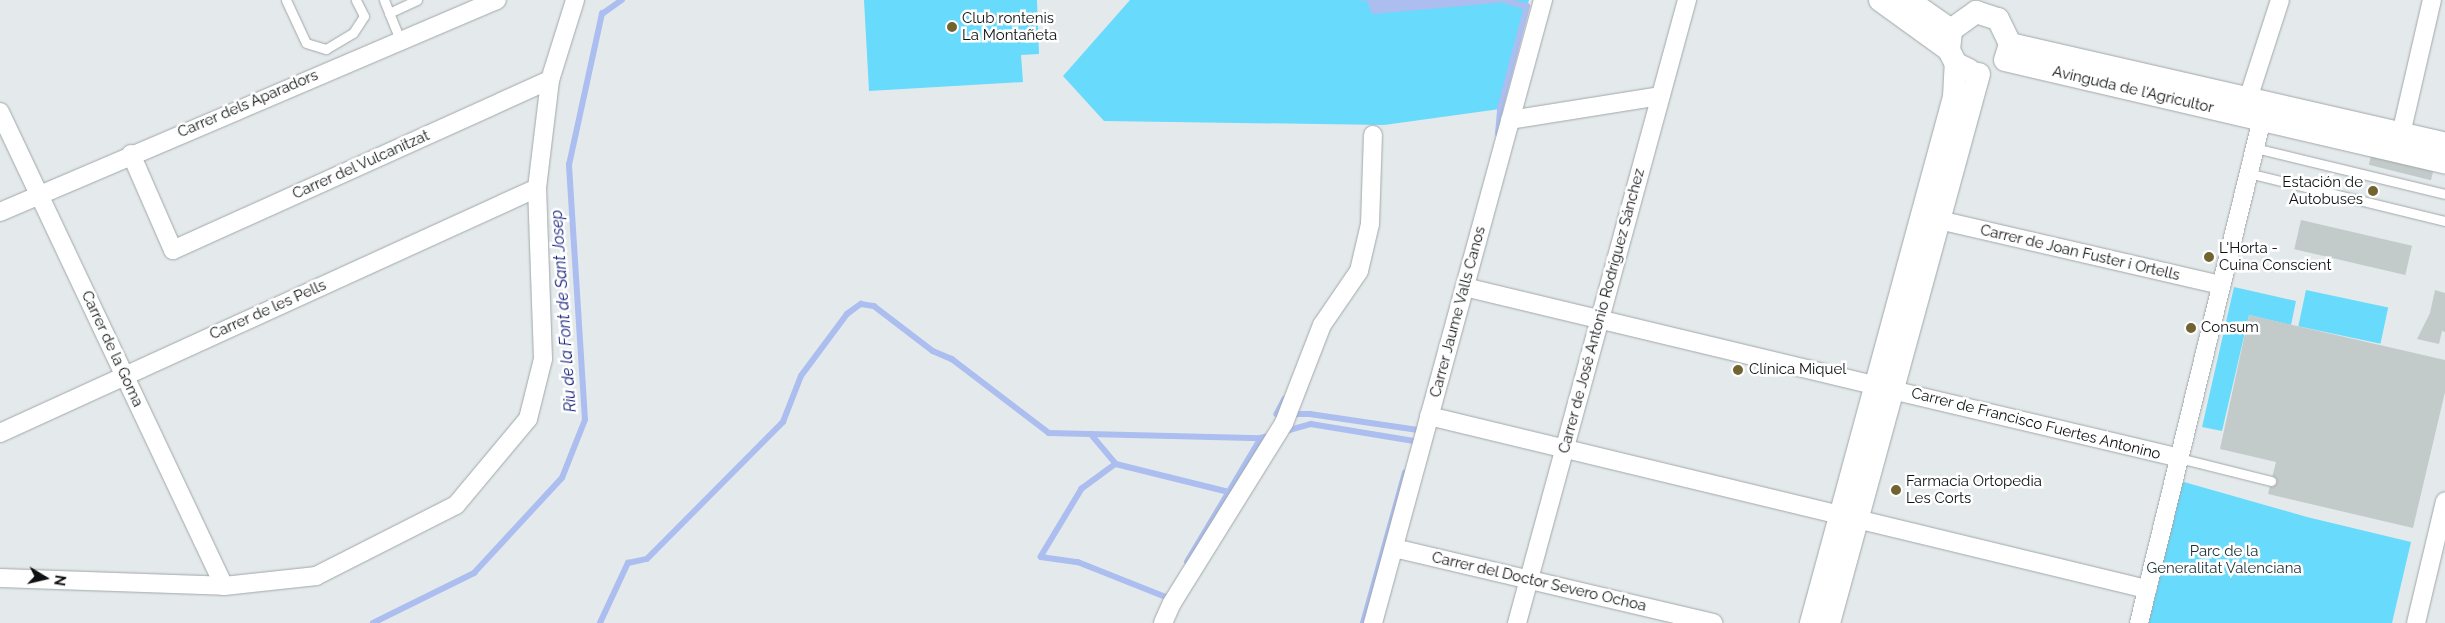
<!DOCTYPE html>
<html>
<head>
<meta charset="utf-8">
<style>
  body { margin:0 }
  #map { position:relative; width:2445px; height:623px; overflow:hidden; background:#e4eaec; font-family:Raleway,sans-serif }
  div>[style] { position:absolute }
  .green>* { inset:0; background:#68dafb; transform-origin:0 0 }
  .water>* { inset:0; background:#acbef0 }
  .stream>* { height:5.5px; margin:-2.75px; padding:0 2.75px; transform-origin:2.75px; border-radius:2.75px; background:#acbef0 }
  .building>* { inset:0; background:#c3caca; transform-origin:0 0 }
  .roads { filter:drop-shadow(0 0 1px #a1a7a9) drop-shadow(0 0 1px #a1a7a9) }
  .service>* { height:9px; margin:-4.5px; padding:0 4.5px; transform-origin:4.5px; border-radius:4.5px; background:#fff }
  .minor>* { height:18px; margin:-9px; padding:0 9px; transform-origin:9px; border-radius:9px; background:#fff }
  .tertiary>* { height:22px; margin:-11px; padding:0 11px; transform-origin:11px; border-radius:11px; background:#fff }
  .dots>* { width:14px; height:14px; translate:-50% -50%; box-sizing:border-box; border:2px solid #fff; border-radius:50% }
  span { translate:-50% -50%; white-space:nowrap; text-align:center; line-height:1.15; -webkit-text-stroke:5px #fff; paint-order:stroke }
  .poi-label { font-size:15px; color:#0f1112 }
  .left { translate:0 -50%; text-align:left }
  .right { translate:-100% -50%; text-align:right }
  .street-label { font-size:15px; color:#0f1112 }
  .park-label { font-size:15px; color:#1a3037 }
  .water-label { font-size:16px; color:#16207c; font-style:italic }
  .north { position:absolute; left:20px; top:553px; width:50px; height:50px; -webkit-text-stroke:4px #fff; paint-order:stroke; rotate:99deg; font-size:14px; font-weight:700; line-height:20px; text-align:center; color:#0f1112 }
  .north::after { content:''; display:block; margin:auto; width:18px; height:22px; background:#0f1112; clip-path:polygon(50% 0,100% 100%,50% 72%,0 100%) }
</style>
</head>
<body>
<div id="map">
  <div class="green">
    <div style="clip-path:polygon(864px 0,1037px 0,1039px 54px,1021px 55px,1023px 82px,869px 91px)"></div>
    <div style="clip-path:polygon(1130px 0,1529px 0,1500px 109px,1384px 125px,1104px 121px,1063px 76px)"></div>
    <div style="clip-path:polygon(2234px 287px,2296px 301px,2291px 325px,2249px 315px,2222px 431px,2202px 427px)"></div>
    <div style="left:2306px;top:290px;width:84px;height:37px;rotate:12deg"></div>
    <div style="clip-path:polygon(2177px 480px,2307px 517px,2411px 542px,2392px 623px,2144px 623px)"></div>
  </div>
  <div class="water">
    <div style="clip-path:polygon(1355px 0,1508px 0,1508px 2px,1372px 14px,1367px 1px)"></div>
  </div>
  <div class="stream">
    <div style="left:1498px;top:134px;width:25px;rotate:-85deg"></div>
    <div style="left:1500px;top:109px;width:106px;rotate:-75.2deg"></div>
    <div style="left:1527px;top:7px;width:20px;rotate:-165deg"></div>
    <div style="left:1285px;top:399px;width:17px;rotate:118deg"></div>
    <div style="left:1277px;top:414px;width:33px"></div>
    <div style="left:1310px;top:414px;width:109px;rotate:8.4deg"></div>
    <div style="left:1283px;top:432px;width:29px;rotate:-16deg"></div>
    <div style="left:1311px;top:424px;width:104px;rotate:9.4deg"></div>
    <div style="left:1091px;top:434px;width:39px;rotate:50deg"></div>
    <div style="left:1116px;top:464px;width:116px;rotate:13.9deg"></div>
    <div style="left:1116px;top:464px;width:42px;rotate:143.7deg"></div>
    <div style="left:1082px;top:489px;width:79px;rotate:121.1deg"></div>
    <div style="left:1041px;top:557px;width:37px;rotate:8deg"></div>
    <div style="left:1078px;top:562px;width:95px;rotate:21.7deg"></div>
    <div style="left:1187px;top:562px;width:144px;rotate:-59.2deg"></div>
    <div style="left:1261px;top:438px;width:11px;rotate:-15deg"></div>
    <div style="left:373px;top:623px;width:113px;rotate:-26.3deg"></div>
    <div style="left:474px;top:573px;width:129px;rotate:-47.2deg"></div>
    <div style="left:562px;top:478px;width:62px;rotate:-68.4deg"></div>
    <div style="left:585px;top:420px;width:256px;rotate:-93.6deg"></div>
    <div style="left:569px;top:165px;width:155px;rotate:-77.7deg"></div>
    <div style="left:602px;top:14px;width:24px;rotate:-35deg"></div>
    <div style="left:600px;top:623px;width:66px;rotate:-65deg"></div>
    <div style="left:628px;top:563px;width:19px;rotate:-12deg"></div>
    <div style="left:647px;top:559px;width:193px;rotate:-45.2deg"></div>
    <div style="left:783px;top:422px;width:49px;rotate:-68.6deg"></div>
    <div style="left:801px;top:376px;width:77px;rotate:-53.4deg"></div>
    <div style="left:847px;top:314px;width:17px;rotate:-36deg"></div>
    <div style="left:861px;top:304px;width:13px;rotate:9deg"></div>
    <div style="left:874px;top:306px;width:74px;rotate:37.3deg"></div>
    <div style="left:933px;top:351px;width:21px;rotate:23deg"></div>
    <div style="left:952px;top:359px;width:122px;rotate:37.3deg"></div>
    <div style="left:1049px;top:433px;width:212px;rotate:1.4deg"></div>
    <div style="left:1363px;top:623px;width:156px;rotate:-74.4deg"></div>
  </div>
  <div class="building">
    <div style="left:2371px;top:156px;width:64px;height:9px;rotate:14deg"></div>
    <div style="left:2301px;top:220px;width:114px;height:30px;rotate:13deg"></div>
    <div style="clip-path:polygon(2435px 290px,2445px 293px,2445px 332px,2442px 331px,2439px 344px,2417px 339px,2430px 313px)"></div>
    <div style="clip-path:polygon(2249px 315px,2445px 360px,2445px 392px,2413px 528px,2268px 494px,2276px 462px,2220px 449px)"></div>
  </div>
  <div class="roads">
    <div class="service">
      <div style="left:286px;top:0;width:47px;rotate:65.1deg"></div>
      <div style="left:306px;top:43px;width:21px;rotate:17deg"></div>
      <div style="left:326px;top:49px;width:31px;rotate:-31deg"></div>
      <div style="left:353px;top:33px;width:20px;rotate:-57deg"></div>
      <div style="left:364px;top:16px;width:18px;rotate:-117deg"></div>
      <div style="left:384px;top:0;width:43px;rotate:68.2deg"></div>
      <div style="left:389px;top:13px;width:31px;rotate:-25deg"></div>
      <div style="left:2255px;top:148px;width:195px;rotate:13.6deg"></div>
      <div style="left:2248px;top:173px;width:203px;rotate:13.7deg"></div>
      <div style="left:2179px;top:458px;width:95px;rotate:14deg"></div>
    </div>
    <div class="minor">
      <div style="left:2248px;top:99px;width:104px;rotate:-72.1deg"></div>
      <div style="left:0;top:112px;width:524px;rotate:64.71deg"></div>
      <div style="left:1510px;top:120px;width:152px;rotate:-9.1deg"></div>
      <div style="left:2401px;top:134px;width:138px;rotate:-77deg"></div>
      <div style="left:131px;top:154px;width:105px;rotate:66.4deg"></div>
      <div style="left:173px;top:250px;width:414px;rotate:-24.3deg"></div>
      <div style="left:0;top:212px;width:540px;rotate:-23.1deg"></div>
      <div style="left:1939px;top:220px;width:289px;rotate:13deg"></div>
      <div style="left:1465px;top:287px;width:423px;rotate:13.5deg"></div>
      <div style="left:1892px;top:390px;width:295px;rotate:13.3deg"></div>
      <div style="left:1429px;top:416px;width:739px;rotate:13.55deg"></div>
      <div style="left:0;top:433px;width:590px;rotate:-24.52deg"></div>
      <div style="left:1394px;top:548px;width:328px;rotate:13.2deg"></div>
      <div style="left:0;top:578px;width:224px;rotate:2deg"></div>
      <div style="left:224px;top:586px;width:93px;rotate:-6.2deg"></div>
      <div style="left:316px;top:576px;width:157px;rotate:-26.9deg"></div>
      <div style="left:456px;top:505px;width:112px;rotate:-50.1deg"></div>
      <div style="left:528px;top:419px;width:62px;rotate:-76deg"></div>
      <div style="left:543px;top:359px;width:171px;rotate:-92deg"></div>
      <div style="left:537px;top:188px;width:109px;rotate:-83.1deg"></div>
      <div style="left:550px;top:80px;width:84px;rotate:-72.6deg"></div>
      <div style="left:1163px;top:623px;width:22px;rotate:-66deg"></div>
      <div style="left:1172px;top:603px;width:212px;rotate:-58.1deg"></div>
      <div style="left:1284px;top:423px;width:105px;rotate:-68.8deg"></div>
      <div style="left:1322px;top:325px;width:65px;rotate:-55.6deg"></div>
      <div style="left:1359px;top:271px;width:48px;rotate:-76.8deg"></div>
      <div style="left:1370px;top:224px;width:89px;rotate:-88.1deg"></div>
      <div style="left:1373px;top:623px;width:646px;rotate:-74.74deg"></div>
      <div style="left:1517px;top:623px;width:646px;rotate:-74.74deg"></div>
      <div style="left:2139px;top:623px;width:519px;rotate:-76.29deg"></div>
      <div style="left:2416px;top:623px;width:125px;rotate:-76.6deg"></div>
    </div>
    <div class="tertiary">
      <div style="left:1880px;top:0;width:85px;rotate:35.9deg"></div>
      <div style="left:1908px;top:0;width:52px;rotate:34.9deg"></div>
      <div style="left:1976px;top:12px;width:23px;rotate:18deg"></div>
      <div style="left:1998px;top:19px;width:28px;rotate:64deg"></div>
      <div style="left:2010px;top:44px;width:14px;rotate:107deg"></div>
      <div style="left:2010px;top:44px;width:446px;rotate:12.9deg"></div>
      <div style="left:2005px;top:60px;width:452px;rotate:13.1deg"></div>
      <div style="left:1969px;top:70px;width:14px;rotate:-155deg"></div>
      <div style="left:1956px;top:64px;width:16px;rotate:-117deg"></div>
      <div style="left:1949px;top:50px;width:20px;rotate:-84deg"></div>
      <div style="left:1951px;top:30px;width:31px;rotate:-36deg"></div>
      <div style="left:1811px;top:623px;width:545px;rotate:-74.79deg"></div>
      <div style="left:1954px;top:97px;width:33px;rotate:-87deg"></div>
      <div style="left:1829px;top:623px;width:569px;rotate:-74.72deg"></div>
    </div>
  </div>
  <div class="dots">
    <div style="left:952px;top:27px;background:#716431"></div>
    <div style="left:2373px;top:191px;background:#716431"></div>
    <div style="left:2209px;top:257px;background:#716431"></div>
    <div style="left:2191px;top:328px;background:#716431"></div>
    <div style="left:1738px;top:370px;background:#716431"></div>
    <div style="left:1896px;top:490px;background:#716431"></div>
  </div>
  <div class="poi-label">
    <span class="left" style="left:962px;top:27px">Club rontenis<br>La Montañeta</span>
    <span class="right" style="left:2363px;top:191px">Estación de<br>Autobuses</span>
    <span class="left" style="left:2219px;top:257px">L'Horta -<br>Cuina Conscient</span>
    <span class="left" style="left:2201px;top:328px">Consum</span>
    <span class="left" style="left:1749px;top:370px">Clínica Miquel</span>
    <span class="left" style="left:1906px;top:490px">Farmacia Ortopedia<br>Les Corts</span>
  </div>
  <div class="street-label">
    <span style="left:2133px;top:90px;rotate:13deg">Avinguda de l'Agricultor</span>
    <span style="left:248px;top:104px;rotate:-23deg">Carrer dels Aparadors</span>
    <span style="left:361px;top:165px;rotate:-24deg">Carrer del Vulcanitzat</span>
    <span style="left:2080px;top:253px;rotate:13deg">Carrer de Joan Fuster i Ortells</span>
    <span style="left:268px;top:310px;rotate:-24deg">Carrer de les Pells</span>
    <span style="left:1602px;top:311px;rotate:-75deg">Carrer de José Antonio Rodríguez Sánchez</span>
    <span style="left:1458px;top:312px;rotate:-75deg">Carrer Jaume Valls Canos</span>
    <span style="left:112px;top:349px;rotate:65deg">Carrer de la Goma</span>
    <span style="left:2036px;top:424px;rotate:14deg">Carrer de Francisco Fuertes Antonino</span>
    <span style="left:1539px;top:582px;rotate:13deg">Carrer del Doctor Severo Ochoa</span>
  </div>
  <div class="park-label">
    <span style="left:2224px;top:560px">Parc de la<br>Generalitat Valenciana</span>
  </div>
  <div class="water-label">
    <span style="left:564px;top:311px;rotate:-94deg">Riu de la Font de Sant Josep</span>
  </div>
  <div class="north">N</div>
</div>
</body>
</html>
